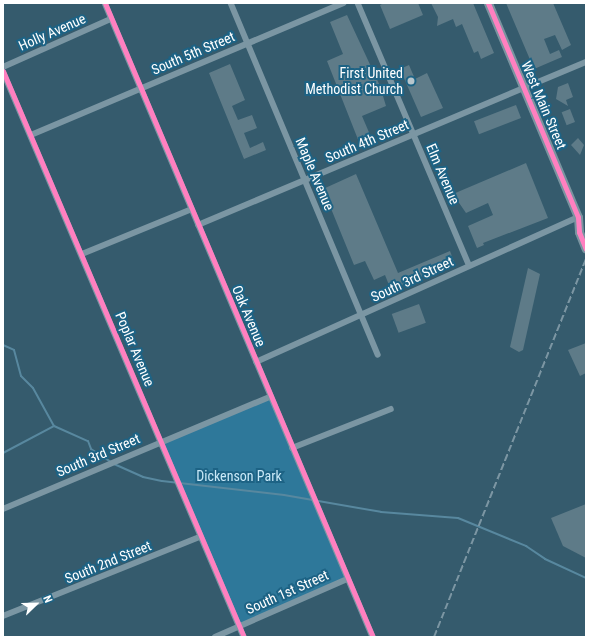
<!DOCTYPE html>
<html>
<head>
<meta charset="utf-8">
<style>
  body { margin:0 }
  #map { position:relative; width:589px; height:640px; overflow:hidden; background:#355b6d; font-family:"Roboto Condensed",sans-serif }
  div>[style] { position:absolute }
  .green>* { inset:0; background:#2e789a; transform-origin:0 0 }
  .stream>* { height:2px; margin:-1px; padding:0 1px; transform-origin:1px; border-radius:1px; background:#58889f }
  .building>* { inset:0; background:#5e7b88; transform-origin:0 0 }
  .minor>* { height:5.5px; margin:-2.75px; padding:0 2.75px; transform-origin:2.75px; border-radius:2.75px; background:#7b96a3 }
  .primary>* { height:9px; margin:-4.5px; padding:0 4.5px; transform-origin:4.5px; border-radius:4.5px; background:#7a94a0 }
  .rail>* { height:2px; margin-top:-1px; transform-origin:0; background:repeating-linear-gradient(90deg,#7c96a3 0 7px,transparent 0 10px) }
  .cycleway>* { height:5px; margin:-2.5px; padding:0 2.5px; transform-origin:2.5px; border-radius:2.5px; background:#ff80c0 }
  .dots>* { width:11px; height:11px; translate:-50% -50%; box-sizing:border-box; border:2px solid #1d6385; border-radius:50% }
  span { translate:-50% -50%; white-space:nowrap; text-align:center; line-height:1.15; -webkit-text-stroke:4px #1d6385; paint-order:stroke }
  .street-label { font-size:14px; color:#fff }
  .poi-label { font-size:14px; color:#fff }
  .right { translate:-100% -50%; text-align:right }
  .park-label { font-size:14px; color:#c9e9f8 }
  .frame { position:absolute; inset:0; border:4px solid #fff; pointer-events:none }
  .north { position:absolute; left:16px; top:584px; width:40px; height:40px; -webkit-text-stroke:3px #1d6385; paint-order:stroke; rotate:67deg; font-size:11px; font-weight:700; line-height:16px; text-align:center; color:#fff }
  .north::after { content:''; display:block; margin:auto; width:14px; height:18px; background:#fff; clip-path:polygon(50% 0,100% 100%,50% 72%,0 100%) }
</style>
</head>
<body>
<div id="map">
  <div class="green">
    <div style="left:270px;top:397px;width:198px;height:118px;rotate:67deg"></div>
  </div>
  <div class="stream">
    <div style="left:3px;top:345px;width:12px;rotate:24deg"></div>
    <div style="left:14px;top:350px;width:27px;rotate:75deg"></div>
    <div style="left:21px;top:376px;width:17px;rotate:45deg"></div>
    <div style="left:33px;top:388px;width:43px;rotate:61.1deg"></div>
    <div style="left:3px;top:453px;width:58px;rotate:-27.9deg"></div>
    <div style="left:54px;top:426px;width:37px;rotate:24deg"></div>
    <div style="left:88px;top:441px;width:9px;rotate:69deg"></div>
    <div style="left:91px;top:449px;width:24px;rotate:33deg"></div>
    <div style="left:114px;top:464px;width:32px;rotate:24deg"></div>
    <div style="left:143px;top:477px;width:19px;rotate:12deg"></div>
    <div style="left:162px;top:481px;width:123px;rotate:6.5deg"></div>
    <div style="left:284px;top:495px;width:98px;rotate:9.9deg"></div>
    <div style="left:381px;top:512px;width:77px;rotate:4.5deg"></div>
    <div style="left:458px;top:518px;width:74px;rotate:22.4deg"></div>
    <div style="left:526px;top:546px;width:23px;rotate:34deg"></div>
    <div style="left:545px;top:559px;width:45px;rotate:24.9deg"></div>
  </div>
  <div class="building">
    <div style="clip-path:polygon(384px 3px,418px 3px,423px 15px,390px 29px,380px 5px)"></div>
    <div style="clip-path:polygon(431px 3px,473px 3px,494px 53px,481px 59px,478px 51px,474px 53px,462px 24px,456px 27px,453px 19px,437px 26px,438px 17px)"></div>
    <div style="clip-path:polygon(506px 3px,553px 3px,571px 45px,562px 50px,555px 35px,544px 39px,550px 54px,559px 50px,562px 57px,534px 69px)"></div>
    <div style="clip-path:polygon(347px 15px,380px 86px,386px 106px,362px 116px,371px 137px,359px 142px,327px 61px,343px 54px,330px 22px)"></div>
    <div style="clip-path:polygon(230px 64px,245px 100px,232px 106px,238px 120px,252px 115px,257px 128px,244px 133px,250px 148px,263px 142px,266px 150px,244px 159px,209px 73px)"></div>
    <div style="clip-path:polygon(409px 65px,415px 79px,427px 73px,443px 108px,421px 117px,400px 69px)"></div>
    <div style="clip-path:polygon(568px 83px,573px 97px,566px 100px,568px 106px,556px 99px,558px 87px)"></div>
    <div style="left:516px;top:105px;width:14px;height:45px;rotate:69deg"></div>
    <div style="left:570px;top:109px;width:14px;height:9px;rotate:69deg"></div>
    <div style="clip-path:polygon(578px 138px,584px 145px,580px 155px,571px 145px)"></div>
    <div style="clip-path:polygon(526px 163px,548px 218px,483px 243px,484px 245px,477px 248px,468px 226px,493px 215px,488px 203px,466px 213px,453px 194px)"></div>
    <div style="clip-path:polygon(356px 174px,398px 273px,450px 251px,454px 262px,391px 290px,385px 275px,374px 280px,365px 261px,354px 265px,323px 189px)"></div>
    <div style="clip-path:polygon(528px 268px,540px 274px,523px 350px,519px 352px,510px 347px)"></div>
    <div style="left:419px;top:304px;width:20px;height:29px;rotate:70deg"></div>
    <div style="clip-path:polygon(586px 343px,586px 373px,580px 376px,568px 350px)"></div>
    <div style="clip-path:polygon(586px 504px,586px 558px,563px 546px,551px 518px)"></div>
  </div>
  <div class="minor">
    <div style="left:105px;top:3px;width:688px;rotate:67.09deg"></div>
    <div style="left:231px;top:3px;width:381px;rotate:67.3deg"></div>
    <div style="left:358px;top:3px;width:285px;rotate:67deg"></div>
    <div style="left:3px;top:67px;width:118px;rotate:-24deg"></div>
    <div style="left:3px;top:71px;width:615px;rotate:66.94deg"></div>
    <div style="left:31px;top:135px;width:339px;rotate:-22.9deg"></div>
    <div style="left:198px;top:225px;width:421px;rotate:-22.8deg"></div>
    <div style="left:82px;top:254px;width:117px;rotate:-22.2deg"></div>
    <div style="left:256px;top:362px;width:353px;rotate:-24.2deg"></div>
    <div style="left:292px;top:448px;width:106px;rotate:-21.5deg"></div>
    <div style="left:3px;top:509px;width:290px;rotate:-22.8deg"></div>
    <div style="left:3px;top:616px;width:212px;rotate:-21.9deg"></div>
    <div style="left:215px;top:637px;width:144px;rotate:-23.7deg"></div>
  </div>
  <div class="primary">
    <div style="left:488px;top:3px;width:232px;rotate:67.2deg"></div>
    <div style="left:578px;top:217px;width:15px;rotate:86deg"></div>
    <div style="left:579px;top:232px;width:18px;rotate:68deg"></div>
  </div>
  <div class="rail">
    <div style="left:434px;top:637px;width:407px;rotate:-68.1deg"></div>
  </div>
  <div class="cycleway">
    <div style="left:105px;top:3px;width:688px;rotate:67.09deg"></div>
    <div style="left:488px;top:3px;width:232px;rotate:67.2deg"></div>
    <div style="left:578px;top:217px;width:15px;rotate:86deg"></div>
    <div style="left:579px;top:232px;width:18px;rotate:68deg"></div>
    <div style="left:3px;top:71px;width:615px;rotate:66.94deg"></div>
  </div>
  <div class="dots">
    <div style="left:411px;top:81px;background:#b8c6cc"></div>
  </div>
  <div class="street-label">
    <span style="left:52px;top:32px;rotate:-24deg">Holly Avenue</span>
    <span style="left:193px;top:53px;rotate:-23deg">South 5th Street</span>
    <span style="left:544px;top:105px;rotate:67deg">West Main Street</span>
    <span style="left:367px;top:141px;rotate:-23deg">South 4th Street</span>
    <span style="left:315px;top:174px;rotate:67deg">Maple Avenue</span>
    <span style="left:443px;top:174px;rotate:67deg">Elm Avenue</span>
    <span style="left:412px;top:279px;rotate:-25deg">South 3rd Street</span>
    <span style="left:249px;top:316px;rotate:67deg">Oak Avenue</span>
    <span style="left:135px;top:349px;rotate:67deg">Poplar Avenue</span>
    <span style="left:98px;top:455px;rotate:-23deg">South 3rd Street</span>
    <span style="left:108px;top:562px;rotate:-22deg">South 2nd Street</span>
    <span style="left:287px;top:592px;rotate:-24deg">South 1st Street</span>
  </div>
  <div class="poi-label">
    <span class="right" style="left:403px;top:81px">First United<br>Methodist Church</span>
  </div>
  <div class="park-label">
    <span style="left:239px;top:476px">Dickenson Park</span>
  </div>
  <div class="frame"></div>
  <div class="north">N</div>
</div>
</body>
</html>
